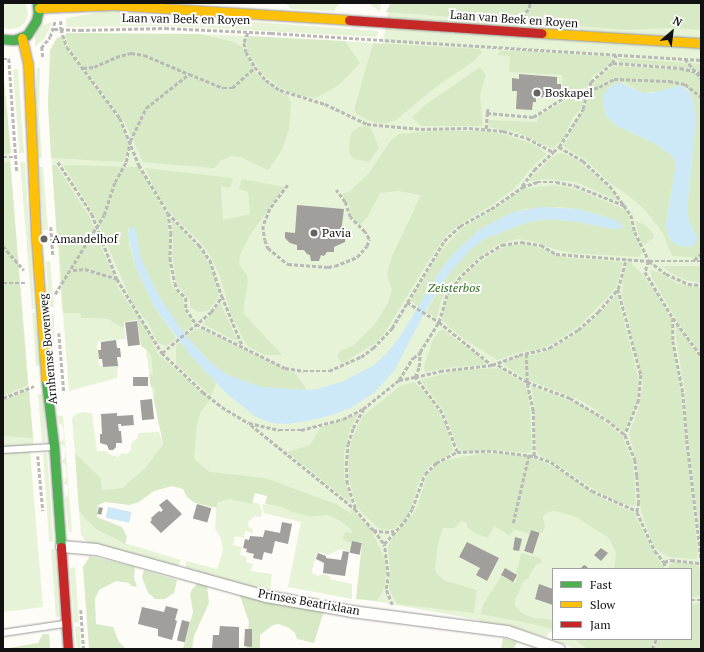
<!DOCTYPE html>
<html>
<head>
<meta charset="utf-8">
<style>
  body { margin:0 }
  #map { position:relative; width:704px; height:652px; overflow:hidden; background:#fdfcf7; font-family:"PT Serif",serif }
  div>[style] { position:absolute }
  .green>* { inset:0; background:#e7f3d7; transform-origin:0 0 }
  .forest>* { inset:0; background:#d8eac5 }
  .water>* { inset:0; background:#cde8f7; transform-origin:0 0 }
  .building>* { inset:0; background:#a19f9c; transform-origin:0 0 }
  .path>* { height:2.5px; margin-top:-1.25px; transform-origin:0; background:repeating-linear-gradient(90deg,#b9b9b8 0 4px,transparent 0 6px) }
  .roads { filter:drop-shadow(0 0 1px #979795) drop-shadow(0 0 1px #979795) }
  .lane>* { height:5.5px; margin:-2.75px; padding:0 2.75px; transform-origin:2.75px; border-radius:2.75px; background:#fffffe }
  .street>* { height:11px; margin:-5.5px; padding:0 5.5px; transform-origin:5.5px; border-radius:5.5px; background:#fffffe }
  .fast>* { height:9px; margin:-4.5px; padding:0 4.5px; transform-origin:4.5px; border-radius:4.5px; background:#4caf50 }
  .slow>* { height:9px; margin:-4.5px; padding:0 4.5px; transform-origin:4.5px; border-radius:4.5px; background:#ffc107 }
  .jam>* { height:9px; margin:-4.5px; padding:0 4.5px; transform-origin:4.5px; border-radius:4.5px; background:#c62828 }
  .dots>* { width:11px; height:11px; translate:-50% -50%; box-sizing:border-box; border:2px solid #fff; border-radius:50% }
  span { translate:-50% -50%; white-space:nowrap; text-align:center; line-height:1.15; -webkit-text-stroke:4px #fff; paint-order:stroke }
  .street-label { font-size:12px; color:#111 }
  .poi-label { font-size:12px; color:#111 }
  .left { translate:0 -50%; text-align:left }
  .park-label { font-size:12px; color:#2f6b1f; font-style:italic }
  .frame { position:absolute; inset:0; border:4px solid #111; pointer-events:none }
  .legend { position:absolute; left:552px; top:568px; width:140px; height:72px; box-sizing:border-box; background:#fff; border:1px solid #a0a0a0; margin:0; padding:5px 7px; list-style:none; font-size:12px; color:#111 }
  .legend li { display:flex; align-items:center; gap:8px; height:20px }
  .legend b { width:20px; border:1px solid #a0a0a0 }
  .north { position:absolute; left:652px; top:12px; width:40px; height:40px; -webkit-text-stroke:3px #fff; paint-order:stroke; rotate:28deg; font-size:11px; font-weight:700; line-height:16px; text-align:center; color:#111 }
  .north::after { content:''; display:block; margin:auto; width:14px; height:18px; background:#111; clip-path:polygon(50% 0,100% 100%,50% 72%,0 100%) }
</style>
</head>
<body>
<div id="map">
  <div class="green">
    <div style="clip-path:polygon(3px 3px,26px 3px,28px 15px,25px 23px,18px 28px,10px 29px,3px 28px)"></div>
    <div style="clip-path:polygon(286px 3px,339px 3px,334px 11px,291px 9px)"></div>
    <div style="clip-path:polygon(370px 3px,381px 3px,380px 12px,371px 5px)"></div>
    <div style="clip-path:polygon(390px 3px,701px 3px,701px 649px,649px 649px,591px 639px,691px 639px,691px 569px,553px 569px,553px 632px,550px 632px,546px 637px,523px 630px,480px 622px,479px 620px,363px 599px,364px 537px,342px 507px,328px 502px,200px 480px,153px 397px,142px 326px,137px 318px,127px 311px,62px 310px,48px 104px,51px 49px,57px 38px,66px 36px,66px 33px,236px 44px,232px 41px,200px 34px,248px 36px,246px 43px,352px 51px,345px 41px,373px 43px,370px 52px,381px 53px)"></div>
    <div style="clip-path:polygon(106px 11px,377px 31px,379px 33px,376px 37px,172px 26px,66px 27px,66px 18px)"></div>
    <div style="clip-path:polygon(52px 22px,45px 38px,35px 47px,35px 36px,41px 26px)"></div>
    <div style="clip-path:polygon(37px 68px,40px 68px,39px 115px,42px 158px,38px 158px,35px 105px)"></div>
    <div style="clip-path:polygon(18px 69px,24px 152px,23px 153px,19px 153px,19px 148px,13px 70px)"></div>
    <div style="clip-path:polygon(3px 70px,34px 451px,30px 450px,43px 607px,3px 612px,3px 451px,26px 450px,3px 447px)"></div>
    <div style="clip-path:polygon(20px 162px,25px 162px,34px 309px,32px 309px)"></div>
    <div style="clip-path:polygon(39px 167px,43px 167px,48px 230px,43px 230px)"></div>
    <div style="clip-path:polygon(46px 261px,50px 261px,54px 307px,49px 307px)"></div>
    <div style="clip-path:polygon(32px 313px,35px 313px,41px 366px,36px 366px)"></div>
    <div style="clip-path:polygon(63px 313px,80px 313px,81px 318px,108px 319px,122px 328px,124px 326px,126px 339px,100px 341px,97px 343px,99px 365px,104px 367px,118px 366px,117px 378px,69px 391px)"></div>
    <div style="left:50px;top:314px;width:4px;height:75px"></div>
    <div style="clip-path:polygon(38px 394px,43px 394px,46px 442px,42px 442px)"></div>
    <div style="clip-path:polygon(84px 412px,92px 413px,97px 451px,106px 451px,111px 455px,118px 457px,122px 453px,127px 454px,131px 450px,131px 444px,138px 437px,138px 433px,159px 432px,163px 444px,145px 468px,122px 488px,102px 490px,101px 478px,75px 453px,72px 418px,76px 414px)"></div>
    <div style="clip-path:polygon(58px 416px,63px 416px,72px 532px,69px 532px,65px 499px,68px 495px,68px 486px,64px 483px,67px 476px,66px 466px,62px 462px,65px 457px,65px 447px,60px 443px,64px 438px,63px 427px,59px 423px)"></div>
    <div style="left:47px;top:453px;width:89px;height:4px;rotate:86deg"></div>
    <div style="clip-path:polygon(229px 499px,258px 503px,262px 510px,261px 517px,255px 516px,248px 522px,249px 527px,253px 530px,253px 533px,245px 531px,244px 538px,235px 536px,233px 545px,242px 547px,240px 555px,247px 557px,246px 562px,253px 564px,251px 571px,272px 574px,270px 592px,186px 571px,186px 561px,217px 569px,223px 550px,221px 539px,215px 528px,217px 503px)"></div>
    <div style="clip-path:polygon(262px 504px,282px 507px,292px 512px,310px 517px,327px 515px,340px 521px,351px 530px,353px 533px,347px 542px,353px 541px,350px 552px,340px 549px,329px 555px,318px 552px,312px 570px,313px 574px,318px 576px,323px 574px,330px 576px,330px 579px,352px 584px,352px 599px,288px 587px,301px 522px,264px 513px)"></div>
    <div style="clip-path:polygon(79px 511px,97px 530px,118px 541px,181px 560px,178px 565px,176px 568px,90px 546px,81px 535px)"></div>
    <div style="left:55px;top:549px;width:68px;height:4px;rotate:86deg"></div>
    <div style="clip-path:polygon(75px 567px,79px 622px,77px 623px,74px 622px,70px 569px)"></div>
    <div style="clip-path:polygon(77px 626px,80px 627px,81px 649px,77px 649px,75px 627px)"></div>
    <div style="clip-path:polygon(554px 639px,574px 639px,587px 649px,574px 649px)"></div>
  </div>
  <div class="forest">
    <div style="clip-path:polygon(391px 3px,701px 3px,701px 30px,670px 28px,629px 30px,386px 12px)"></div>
    <div style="clip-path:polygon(66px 33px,200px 34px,232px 41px,242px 47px,256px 73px,288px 96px,291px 103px,289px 129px,282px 150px,268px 170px,240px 157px,231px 156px,220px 161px,215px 168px,212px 168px,143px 162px,124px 121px,70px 49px,65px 36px)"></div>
    <div style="clip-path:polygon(63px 36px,64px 45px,113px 110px,121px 124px,129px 144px,126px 158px,122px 162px,51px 158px,48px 106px,50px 50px,57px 38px)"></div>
    <div style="clip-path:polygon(248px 36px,345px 41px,360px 63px,339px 85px,316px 98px,300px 96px,280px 88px,263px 74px,247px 52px,246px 43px)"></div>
    <div style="clip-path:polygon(373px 43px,480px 49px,482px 52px,475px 60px,432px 90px,395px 121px,381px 124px,367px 120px,358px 115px,354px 110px)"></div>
    <div style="clip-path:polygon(500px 51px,525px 51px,612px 57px,610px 64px,593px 76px,587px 87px,563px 94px,562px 75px,509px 72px,510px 56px,497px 55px)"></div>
    <div style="clip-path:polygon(617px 58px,701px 64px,701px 72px,695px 70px,667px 66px,619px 63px)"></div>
    <div style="clip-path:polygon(evenodd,614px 66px,685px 70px,694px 72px,701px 80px,701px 258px,672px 256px,663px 233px,645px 210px,629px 196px,610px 183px,586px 160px,562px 146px,569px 137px,575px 121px,585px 109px,590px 88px,601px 75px,614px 66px,622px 82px,643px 93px,687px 88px,692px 96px,696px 118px,687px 212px,690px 224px,697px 237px,680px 246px,670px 240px,667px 233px,666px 223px,676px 164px,673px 157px,656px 144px,617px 126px,606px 116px,603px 103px,622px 82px)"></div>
    <div style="clip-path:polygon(480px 67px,486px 75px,480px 96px,483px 126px,424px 126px,420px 125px,412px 117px,425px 105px)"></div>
    <div style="clip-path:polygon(3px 69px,11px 153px,3px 154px)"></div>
    <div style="clip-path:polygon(585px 93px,582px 107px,572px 119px,563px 139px,553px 148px,550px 148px,517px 132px,488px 127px,489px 120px,537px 122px,538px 116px,572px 97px)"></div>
    <div style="clip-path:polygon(366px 126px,371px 128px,379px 148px,369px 162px,354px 159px,349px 153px,350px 138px,352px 132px,359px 127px)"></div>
    <div style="clip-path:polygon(431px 131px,484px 131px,504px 134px,535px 145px,547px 154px,533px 166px,514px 189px,492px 205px,456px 227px,445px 237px,426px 265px,384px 334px,374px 344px,341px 364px,337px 355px,340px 351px,354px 345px,375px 324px,388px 303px,392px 290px,387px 274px,392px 256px,421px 195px,399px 191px,380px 193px,368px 216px,360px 225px,350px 216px,350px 207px,342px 194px,351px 190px,368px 174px,391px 140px,399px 134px)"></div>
    <div style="clip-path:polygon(562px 153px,574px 158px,586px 167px,610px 188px,621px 202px,576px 182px,548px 179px,528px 181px,549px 160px,557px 154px)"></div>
    <div style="clip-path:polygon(3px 162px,10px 162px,28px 385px,3px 396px)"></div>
    <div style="clip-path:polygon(52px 165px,56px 165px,89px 216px,119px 290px,146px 327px,158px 354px,210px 400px,201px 411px,197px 424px,194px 459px,210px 472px,265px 478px,336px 504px,352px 514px,350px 508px,370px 528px,384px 557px,386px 572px,385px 586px,377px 601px,356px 599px,362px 542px,347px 542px,343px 538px,345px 532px,352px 533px,351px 530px,340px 521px,327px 515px,310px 517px,292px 512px,282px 507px,265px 504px,267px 496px,255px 493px,252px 504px,229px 499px,217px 503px,217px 508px,195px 503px,187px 497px,183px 489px,172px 486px,154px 491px,139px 502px,130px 505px,105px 502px,98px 505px,97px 517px,122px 527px,127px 537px,125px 544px,97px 530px,83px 516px,79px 511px,75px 453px,101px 478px,102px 490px,122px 488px,145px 468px,163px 444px,153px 396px,155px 396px,154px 388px,151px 387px,149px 375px,153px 374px,151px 356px,148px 351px,141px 346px,137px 320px,124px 322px,124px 326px,122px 328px,108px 319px,81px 318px,80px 313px,63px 313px,59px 240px,57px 239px)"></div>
    <div style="clip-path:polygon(63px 165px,139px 167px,166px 214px,169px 232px,170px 280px,173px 287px,183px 298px,185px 312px,192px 321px,191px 327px,183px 333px,159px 296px,146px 271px,141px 259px,135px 228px,128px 229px,129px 244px,136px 268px,155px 308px,176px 338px,169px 344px,166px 346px,158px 343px,149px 325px,131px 300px,95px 216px)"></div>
    <div style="clip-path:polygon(145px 168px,233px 178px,230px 188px,221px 186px,223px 220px,250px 214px,248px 192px,239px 189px,242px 179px,285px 187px,250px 235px,240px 255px,239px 264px,247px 275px,248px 281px,243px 313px,282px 355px,265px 355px,249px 347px,244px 341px,230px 312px,221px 279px,210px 255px,201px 243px,171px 214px,159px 197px)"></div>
    <div style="clip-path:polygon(554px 185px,579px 190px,626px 210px,642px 253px,640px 257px,571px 253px,554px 249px,532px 241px,519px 239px,510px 241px,497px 245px,478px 258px,460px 274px,445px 292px,441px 301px,437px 318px,426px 312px,447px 276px,470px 250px,486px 238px,529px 222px,547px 219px,573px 221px,613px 229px,623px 228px,623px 226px,604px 216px,577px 209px,558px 207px,525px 209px,514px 212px,479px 230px,453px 254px,442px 268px,419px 307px,412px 302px,411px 300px,439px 253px,462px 228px,490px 212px,522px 189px)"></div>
    <div style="clip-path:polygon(171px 217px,205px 256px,215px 277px,219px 297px,208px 311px,198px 312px,190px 307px,190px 300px,177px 285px,172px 255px,173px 241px)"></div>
    <div style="clip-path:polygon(635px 221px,645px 225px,654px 234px,653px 238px,647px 243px,644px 244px,641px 241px)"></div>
    <div style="clip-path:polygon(524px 244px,535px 246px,562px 257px,623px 262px,617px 286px,608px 297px,579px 326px,554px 343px,543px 348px,518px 353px,497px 360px,464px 339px,449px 327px,442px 320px,443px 311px,447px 297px,457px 283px,467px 273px,484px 259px,500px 249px,511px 245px)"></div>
    <div style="clip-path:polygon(627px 262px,630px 262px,643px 275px,658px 296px,672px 321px,672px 344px,681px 394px,698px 553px,696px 559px,669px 557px,658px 551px,654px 546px,641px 512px,637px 464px,629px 434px,639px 407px,643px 383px,622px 295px,623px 277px)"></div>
    <div style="clip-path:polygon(661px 266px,701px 266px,701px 283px,686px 280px,673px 274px)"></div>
    <div style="clip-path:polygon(650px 270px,658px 272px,677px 283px,701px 288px,701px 354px,677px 321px,652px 278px)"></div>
    <div style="clip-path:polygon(617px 294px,639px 380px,637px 402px,624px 433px,595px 409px,580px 400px,526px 379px,502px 364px,513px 359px,545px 352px,570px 338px,601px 312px)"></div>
    <div style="clip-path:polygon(220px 302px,238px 342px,203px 324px)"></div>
    <div style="clip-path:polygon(676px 324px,701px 359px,701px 545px,686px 423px,685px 392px,676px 340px)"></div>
    <div style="clip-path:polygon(195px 329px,202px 329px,296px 374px,307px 390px,261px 387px,228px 375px,210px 362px,186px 336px)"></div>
    <div style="clip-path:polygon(443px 329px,459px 342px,488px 362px,483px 365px,453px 367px,425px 372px,424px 367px,432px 341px,438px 332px)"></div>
    <div style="clip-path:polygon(180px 342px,216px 383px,211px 396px,176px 364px,176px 345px)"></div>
    <div style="clip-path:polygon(499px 368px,524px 383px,529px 394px,532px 450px,528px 453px,497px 450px,463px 452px,458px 448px,444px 412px,421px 380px,459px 370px)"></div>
    <div style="clip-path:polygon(414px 382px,427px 395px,437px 409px,446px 425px,453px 450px,450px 454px,429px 466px,419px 481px,412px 505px,405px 519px,394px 529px,383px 530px,377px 527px,357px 507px,350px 484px,348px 467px,349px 451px,353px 436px,363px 416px,400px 386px)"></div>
    <div style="clip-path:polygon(531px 386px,580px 405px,600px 418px,622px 436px,633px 462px,636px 502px,634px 506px,619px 503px,596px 491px,563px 468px,539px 455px,536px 450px,533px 397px)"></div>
    <div style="clip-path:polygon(29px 390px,33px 438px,3px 436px,3px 400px)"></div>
    <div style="clip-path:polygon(359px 413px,350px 429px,344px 455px,344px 476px,351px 503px,287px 452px,310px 445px,320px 428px)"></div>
    <div style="clip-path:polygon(485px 453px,520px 455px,542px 461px,570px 476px,601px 498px,634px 513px,651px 547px,664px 569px,614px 569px,616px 553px,609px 538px,574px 516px,559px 512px,553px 511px,546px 513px,543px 517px,545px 528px,542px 533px,531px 529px,529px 534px,514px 529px,510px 536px,494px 526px,488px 538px,473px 532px,467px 527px,467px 523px,462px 521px,454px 528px,443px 528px,438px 544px,435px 570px,438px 575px,446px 581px,477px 590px,474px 613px,397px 604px,389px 589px,390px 572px,388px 546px,394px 535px,413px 514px,418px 505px,426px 477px,434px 467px,446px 460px)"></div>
    <div style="clip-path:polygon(521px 553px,540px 558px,542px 562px,536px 565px,530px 574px,529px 578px,524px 580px,515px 600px,515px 606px,522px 613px,533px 618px,553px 620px,552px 629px,532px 624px,481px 614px,483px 605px,501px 576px,515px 583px,518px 575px,516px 574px)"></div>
    <div style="clip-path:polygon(90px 556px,135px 567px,134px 577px,137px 587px,131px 586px,129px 583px,116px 581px,99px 590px,95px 599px,96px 624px,113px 627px,119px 642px,126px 649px,89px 649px,83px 567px)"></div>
    <div style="clip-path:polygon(673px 562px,694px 564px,699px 567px,701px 591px,699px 596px,691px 598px,691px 569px,668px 569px,670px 564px)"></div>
    <div style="clip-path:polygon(144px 570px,177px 580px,174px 593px,165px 599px,155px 599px,152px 596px,148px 593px,142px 577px)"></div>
    <div style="clip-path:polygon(199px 582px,207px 585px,209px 603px,194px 636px,192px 649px,183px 649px,193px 612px,190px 594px,192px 589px)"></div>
    <div style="clip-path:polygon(239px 593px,324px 611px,314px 643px,297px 639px,295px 633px,289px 628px,279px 624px,273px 625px,260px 635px,260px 649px,246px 649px,249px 622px)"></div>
    <div style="clip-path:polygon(701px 603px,701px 649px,654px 649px,657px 639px,691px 639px,691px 604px)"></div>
    <div style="clip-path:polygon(43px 634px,49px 634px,50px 649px,3px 649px,38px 643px)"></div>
    <div style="clip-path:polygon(503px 638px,517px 642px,514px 649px,501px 649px)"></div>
    <div style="clip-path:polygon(574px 639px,654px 639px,651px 649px,587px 649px)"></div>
  </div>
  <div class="water">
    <div style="clip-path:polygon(619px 82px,643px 93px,652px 93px,678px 86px,683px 86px,692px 96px,696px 118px,687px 212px,690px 224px,697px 237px,697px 240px,692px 247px,680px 246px,672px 242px,667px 233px,666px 224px,676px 164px,673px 157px,656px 144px,617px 126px,606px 116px,603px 103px,604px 94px,608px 88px)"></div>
    <div style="clip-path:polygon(540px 207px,577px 209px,604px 216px,620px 222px,623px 228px,613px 229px,573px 221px,547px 219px,529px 222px,486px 238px,470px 250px,447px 276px,427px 308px,394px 371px,374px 393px,351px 408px,332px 415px,307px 421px,287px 424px,272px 423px,256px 417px,226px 393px,191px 356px,155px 308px,136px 268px,128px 234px,130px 227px,135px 228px,141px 259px,159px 296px,186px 336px,210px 362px,228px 375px,261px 387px,307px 390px,317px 389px,344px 381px,374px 365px,387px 353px,399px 338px,442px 268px,453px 254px,479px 230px,495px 221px,514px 212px)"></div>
    <div style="left:108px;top:507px;width:24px;height:11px;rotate:12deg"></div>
  </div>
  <div class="building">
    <div style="clip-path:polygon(519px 74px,557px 77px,557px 84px,561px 84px,561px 92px,556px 91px,556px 98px,536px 97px,536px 102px,533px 102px,532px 110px,516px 109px,517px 91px,512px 91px,512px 78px,519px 79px)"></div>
    <div style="clip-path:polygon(297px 205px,344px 209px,341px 233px,346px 233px,345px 242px,334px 247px,334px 252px,327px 252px,324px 256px,321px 255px,319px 261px,311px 261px,310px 255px,307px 254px,304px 250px,297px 250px,297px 245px,290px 243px,285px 238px,285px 232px,295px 233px)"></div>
    <div style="left:137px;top:321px;width:24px;height:12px;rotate:83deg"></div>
    <div style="clip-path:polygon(116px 340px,117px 348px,120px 348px,121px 357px,117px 357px,118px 366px,103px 367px,102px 359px,99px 359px,98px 350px,101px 350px,101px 342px)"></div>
    <div style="left:148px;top:377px;width:9px;height:15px;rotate:90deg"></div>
    <div style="left:152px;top:399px;width:20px;height:12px;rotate:84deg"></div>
    <div style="clip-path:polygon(117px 413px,117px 416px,133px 415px,134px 425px,121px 426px,121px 424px,118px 424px,119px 431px,121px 431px,122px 443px,116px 443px,116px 447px,113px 450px,109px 450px,107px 445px,100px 443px,100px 434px,102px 434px,101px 414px)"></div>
    <div style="clip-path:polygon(167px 499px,182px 514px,161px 533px,150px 522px,152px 520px,151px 518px,159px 511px,161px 512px,163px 510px,159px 505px)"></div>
    <div style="left:197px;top:504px;width:15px;height:15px;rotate:16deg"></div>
    <div style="left:99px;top:507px;width:4px;height:7px;rotate:14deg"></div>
    <div style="clip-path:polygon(282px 522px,292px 524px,288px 544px,275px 541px,272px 554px,264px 552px,262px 560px,253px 558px,254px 554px,246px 552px,247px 549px,243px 548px,245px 539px,249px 540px,250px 536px,263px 537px,265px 530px,280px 533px)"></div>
    <div style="left:531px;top:530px;width:9px;height:22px;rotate:18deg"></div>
    <div style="clip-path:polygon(515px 537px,522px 539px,519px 551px,513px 550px)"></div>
    <div style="left:352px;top:541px;width:10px;height:12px;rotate:11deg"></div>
    <div style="clip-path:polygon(467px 542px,499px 558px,487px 581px,476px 575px,480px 568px,459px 557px)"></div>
    <div style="clip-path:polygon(601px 548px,608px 553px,601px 561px,594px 555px)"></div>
    <div style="clip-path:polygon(343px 551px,349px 552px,345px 576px,323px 573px,324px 563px,316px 559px,318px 553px,326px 556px,326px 558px,341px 560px)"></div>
    <div style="clip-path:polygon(584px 565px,586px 566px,589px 569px,580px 569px)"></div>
    <div style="left:505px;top:568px;width:14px;height:8px;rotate:30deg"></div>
    <div style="clip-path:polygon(539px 584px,553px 589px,553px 605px,535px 599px)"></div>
    <div style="clip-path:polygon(166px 606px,178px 609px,175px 620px,177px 621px,172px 640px,158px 636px,158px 629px,138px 624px,142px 607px,164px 612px)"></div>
    <div style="left:182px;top:620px;width:8px;height:21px;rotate:14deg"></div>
    <div style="clip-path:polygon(220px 626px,239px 627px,239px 649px,212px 649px,213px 635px,219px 635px)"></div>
    <div style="clip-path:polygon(245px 629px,252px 629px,252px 647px,244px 646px)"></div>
  </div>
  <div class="path">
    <div style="left:522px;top:17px;width:11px;rotate:-52deg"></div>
    <div style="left:529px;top:8px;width:5px;rotate:-79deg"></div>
    <div style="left:61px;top:21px;width:8px;rotate:90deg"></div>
    <div style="left:61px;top:29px;width:19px;rotate:72deg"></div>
    <div style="left:67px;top:47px;width:89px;rotate:53.3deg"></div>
    <div style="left:120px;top:118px;width:51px;rotate:68deg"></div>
    <div style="left:139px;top:165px;width:56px;rotate:58.9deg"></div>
    <div style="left:168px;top:213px;width:45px;rotate:45.9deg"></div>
    <div style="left:199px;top:245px;width:19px;rotate:54deg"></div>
    <div style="left:210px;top:260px;width:38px;rotate:72deg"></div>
    <div style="left:222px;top:296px;width:53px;rotate:67.8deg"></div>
    <div style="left:54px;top:29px;width:26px;rotate:2deg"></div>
    <div style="left:80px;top:30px;width:85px;rotate:-1.3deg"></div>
    <div style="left:165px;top:28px;width:106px;rotate:2.7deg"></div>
    <div style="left:271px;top:33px;width:431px;rotate:3.6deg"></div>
    <div style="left:248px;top:33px;width:11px;rotate:112deg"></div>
    <div style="left:244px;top:43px;width:9px;rotate:77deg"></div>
    <div style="left:246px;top:52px;width:17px;rotate:59deg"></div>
    <div style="left:255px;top:67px;width:17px;rotate:50deg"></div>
    <div style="left:266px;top:80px;width:17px;rotate:36deg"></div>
    <div style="left:280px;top:90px;width:47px;rotate:17.3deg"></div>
    <div style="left:325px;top:104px;width:47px;rotate:25.5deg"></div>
    <div style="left:367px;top:124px;width:54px;rotate:5.3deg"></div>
    <div style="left:421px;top:129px;width:48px;rotate:-1.2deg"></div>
    <div style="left:469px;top:128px;width:34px;rotate:5deg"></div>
    <div style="left:503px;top:131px;width:25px;rotate:16deg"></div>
    <div style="left:527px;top:138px;width:30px;rotate:28deg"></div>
    <div style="left:553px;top:152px;width:8px;rotate:-40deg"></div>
    <div style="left:559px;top:147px;width:28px;rotate:30deg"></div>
    <div style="left:583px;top:161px;width:37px;rotate:43deg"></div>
    <div style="left:610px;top:186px;width:36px;rotate:54deg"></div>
    <div style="left:631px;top:215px;width:17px;rotate:77deg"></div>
    <div style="left:635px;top:232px;width:32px;rotate:64deg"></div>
    <div style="left:649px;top:261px;width:21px;rotate:37deg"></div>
    <div style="left:666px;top:274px;width:24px;rotate:24deg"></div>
    <div style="left:688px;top:284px;width:13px;rotate:4deg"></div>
    <div style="left:42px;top:47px;width:11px;rotate:85deg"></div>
    <div style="left:41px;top:48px;width:14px;rotate:-51deg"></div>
    <div style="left:50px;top:37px;width:17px;rotate:-73deg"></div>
    <div style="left:3px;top:59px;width:7px"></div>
    <div style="left:9px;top:59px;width:113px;rotate:86deg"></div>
    <div style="left:685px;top:59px;width:25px;rotate:50deg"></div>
    <div style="left:613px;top:63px;width:67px;rotate:4.3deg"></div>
    <div style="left:680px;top:68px;width:22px;rotate:13deg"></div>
    <div style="left:83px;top:68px;width:11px;rotate:-5deg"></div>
    <div style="left:94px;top:67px;width:24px;rotate:-24deg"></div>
    <div style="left:116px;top:57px;width:16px;rotate:-15deg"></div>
    <div style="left:131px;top:53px;width:13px;rotate:9deg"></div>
    <div style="left:144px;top:55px;width:49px;rotate:22.9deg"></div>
    <div style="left:487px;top:113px;width:5px;rotate:-79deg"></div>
    <div style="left:486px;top:129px;width:16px;rotate:-86deg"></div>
    <div style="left:487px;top:113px;width:46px;rotate:5deg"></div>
    <div style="left:533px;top:117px;width:44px;rotate:-31.9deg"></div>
    <div style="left:570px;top:94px;width:13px;rotate:-4deg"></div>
    <div style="left:583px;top:93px;width:17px;rotate:-21deg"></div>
    <div style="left:599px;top:87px;width:17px;rotate:-28deg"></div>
    <div style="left:614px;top:79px;width:55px;rotate:2.1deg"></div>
    <div style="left:669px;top:81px;width:16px;rotate:11deg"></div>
    <div style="left:685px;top:84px;width:21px;rotate:39deg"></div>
    <div style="left:559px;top:147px;width:45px;rotate:-57.7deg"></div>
    <div style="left:583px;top:109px;width:18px;rotate:-77deg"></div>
    <div style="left:587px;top:91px;width:10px;rotate:-66deg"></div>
    <div style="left:591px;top:82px;width:28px;rotate:-42deg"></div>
    <div style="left:612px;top:63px;width:9px;rotate:-63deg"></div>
    <div style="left:3px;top:157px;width:13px"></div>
    <div style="left:58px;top:162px;width:62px;rotate:56.8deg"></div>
    <div style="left:92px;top:214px;width:70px;rotate:69deg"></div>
    <div style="left:117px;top:279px;width:87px;rotate:58.7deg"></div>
    <div style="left:162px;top:353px;width:57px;rotate:43.6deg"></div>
    <div style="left:203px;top:392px;width:24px;rotate:38deg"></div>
    <div style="left:222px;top:407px;width:31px;rotate:31deg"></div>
    <div style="left:249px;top:423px;width:31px;rotate:13deg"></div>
    <div style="left:279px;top:430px;width:22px"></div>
    <div style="left:301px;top:430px;width:43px;rotate:-14.7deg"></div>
    <div style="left:343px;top:419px;width:22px;rotate:-27deg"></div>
    <div style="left:363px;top:409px;width:46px;rotate:-38.9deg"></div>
    <div style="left:399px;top:380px;width:16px;rotate:-11deg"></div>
    <div style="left:415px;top:377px;width:11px;rotate:-68deg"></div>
    <div style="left:419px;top:367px;width:15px;rotate:-86deg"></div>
    <div style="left:420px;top:352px;width:36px;rotate:-58deg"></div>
    <div style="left:439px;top:322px;width:29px;rotate:-74deg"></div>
    <div style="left:447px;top:294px;width:24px;rotate:-52deg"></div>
    <div style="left:462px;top:275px;width:25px;rotate:-43deg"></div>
    <div style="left:480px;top:258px;width:26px;rotate:-31deg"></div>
    <div style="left:502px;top:245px;width:19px;rotate:-9deg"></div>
    <div style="left:521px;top:242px;width:20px;rotate:9deg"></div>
    <div style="left:541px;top:245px;width:17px;rotate:31deg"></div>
    <div style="left:556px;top:254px;width:93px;rotate:4.3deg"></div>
    <div style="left:649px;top:261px;width:52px"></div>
    <div style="left:288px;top:185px;width:30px;rotate:127deg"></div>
    <div style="left:270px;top:209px;width:18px;rotate:112deg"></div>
    <div style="left:263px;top:226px;width:14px;rotate:82deg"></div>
    <div style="left:265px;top:240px;width:9px;rotate:69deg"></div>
    <div style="left:268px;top:248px;width:26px;rotate:39deg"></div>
    <div style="left:288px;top:264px;width:40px;rotate:4.3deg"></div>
    <div style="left:328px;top:267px;width:7px;rotate:-8deg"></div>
    <div style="left:335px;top:266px;width:24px;rotate:-22deg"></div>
    <div style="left:357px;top:257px;width:15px;rotate:-48deg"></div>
    <div style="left:367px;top:246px;width:7px;rotate:-74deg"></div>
    <div style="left:369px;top:239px;width:8px;rotate:-120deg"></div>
    <div style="left:365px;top:232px;width:21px;rotate:-135deg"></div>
    <div style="left:350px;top:217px;width:16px;rotate:-108deg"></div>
    <div style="left:345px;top:202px;width:15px;rotate:-127deg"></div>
    <div style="left:522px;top:186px;width:20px;rotate:-53deg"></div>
    <div style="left:534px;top:170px;width:26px;rotate:-43deg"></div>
    <div style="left:168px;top:213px;width:20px;rotate:81deg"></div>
    <div style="left:171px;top:233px;width:25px;rotate:92deg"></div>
    <div style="left:170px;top:258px;width:25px;rotate:79deg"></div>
    <div style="left:175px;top:283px;width:6px;rotate:72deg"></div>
    <div style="left:177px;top:289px;width:13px;rotate:45deg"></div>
    <div style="left:186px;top:298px;width:11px;rotate:90deg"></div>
    <div style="left:186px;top:309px;width:18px;rotate:56deg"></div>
    <div style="left:196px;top:324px;width:99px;rotate:26.3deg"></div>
    <div style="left:285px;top:368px;width:19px;rotate:9deg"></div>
    <div style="left:304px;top:371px;width:25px"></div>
    <div style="left:329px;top:371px;width:35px;rotate:-24deg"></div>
    <div style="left:361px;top:357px;width:15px;rotate:-37deg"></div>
    <div style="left:373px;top:348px;width:28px;rotate:-46deg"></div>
    <div style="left:392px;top:328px;width:101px;rotate:-59.1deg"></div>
    <div style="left:444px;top:241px;width:22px;rotate:-43deg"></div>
    <div style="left:460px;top:226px;width:35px;rotate:-29deg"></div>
    <div style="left:491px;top:209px;width:38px;rotate:-35deg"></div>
    <div style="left:522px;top:187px;width:16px;rotate:-18deg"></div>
    <div style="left:537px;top:182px;width:19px"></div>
    <div style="left:556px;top:182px;width:20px;rotate:11deg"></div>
    <div style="left:576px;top:186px;width:54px;rotate:21.8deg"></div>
    <div style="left:51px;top:227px;width:29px;rotate:86deg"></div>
    <div style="left:3px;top:246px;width:32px;rotate:49deg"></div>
    <div style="left:694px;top:260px;width:9px;rotate:-41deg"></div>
    <div style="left:649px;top:261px;width:12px;rotate:110deg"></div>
    <div style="left:645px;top:272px;width:54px;rotate:58.7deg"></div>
    <div style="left:673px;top:318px;width:47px;rotate:53.6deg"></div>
    <div style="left:73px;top:270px;width:12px;rotate:-5deg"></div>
    <div style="left:85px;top:269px;width:34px;rotate:17deg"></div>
    <div style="left:3px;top:283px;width:22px"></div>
    <div style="left:618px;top:289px;width:89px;rotate:75deg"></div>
    <div style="left:641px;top:375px;width:25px;rotate:95deg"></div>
    <div style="left:639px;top:400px;width:38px;rotate:112deg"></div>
    <div style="left:55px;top:294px;width:93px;rotate:-58.2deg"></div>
    <div style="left:104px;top:215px;width:35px;rotate:-72deg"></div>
    <div style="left:115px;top:182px;width:23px;rotate:-61deg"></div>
    <div style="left:126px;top:162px;width:21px;rotate:-79deg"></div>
    <div style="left:130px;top:141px;width:37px;rotate:-64deg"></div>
    <div style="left:146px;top:108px;width:55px;rotate:-38.3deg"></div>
    <div style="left:189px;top:74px;width:37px;rotate:22deg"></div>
    <div style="left:223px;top:88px;width:9px"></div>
    <div style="left:232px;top:88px;width:31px;rotate:-42deg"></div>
    <div style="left:407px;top:302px;width:38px;rotate:32deg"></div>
    <div style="left:439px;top:322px;width:68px;rotate:39.1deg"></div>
    <div style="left:492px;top:365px;width:6px"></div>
    <div style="left:498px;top:365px;width:34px;rotate:30deg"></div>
    <div style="left:527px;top:382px;width:46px;rotate:20.4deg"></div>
    <div style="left:570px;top:398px;width:43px;rotate:30.7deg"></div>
    <div style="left:607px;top:420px;width:23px;rotate:40deg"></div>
    <div style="left:625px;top:435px;width:27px;rotate:68deg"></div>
    <div style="left:635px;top:460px;width:16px;rotate:83deg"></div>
    <div style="left:637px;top:476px;width:26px;rotate:86deg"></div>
    <div style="left:639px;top:502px;width:10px;rotate:101deg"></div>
    <div style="left:637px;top:512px;width:43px;rotate:65.2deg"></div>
    <div style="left:655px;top:551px;width:14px;rotate:51deg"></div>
    <div style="left:664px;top:562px;width:7px;rotate:74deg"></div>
    <div style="left:673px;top:318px;width:23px;rotate:90deg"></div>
    <div style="left:673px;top:341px;width:53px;rotate:79.1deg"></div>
    <div style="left:683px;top:393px;width:47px;rotate:85.1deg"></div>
    <div style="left:687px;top:440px;width:119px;rotate:83.2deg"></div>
    <div style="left:59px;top:333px;width:60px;rotate:85.2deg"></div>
    <div style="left:162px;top:353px;width:64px;rotate:-39.9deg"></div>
    <div style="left:211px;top:312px;width:19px;rotate:-55deg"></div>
    <div style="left:399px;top:380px;width:26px;rotate:-58deg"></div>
    <div style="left:413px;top:358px;width:9px;rotate:-36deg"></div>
    <div style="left:3px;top:398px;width:33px;rotate:-21deg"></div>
    <div style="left:251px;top:425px;width:134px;rotate:38.9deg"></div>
    <div style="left:355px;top:509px;width:28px;rotate:49deg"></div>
    <div style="left:373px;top:530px;width:12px;rotate:9deg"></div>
    <div style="left:385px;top:532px;width:9px;rotate:-6deg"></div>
    <div style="left:457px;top:452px;width:42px;rotate:-111deg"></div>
    <div style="left:442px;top:413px;width:45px;rotate:-126.9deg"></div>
    <div style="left:415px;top:377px;width:26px;rotate:-13deg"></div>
    <div style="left:440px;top:371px;width:52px;rotate:-6.6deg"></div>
    <div style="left:492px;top:365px;width:29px;rotate:-20deg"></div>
    <div style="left:519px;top:355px;width:31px;rotate:-13deg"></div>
    <div style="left:549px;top:348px;width:34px;rotate:-32deg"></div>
    <div style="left:578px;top:330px;width:27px;rotate:-42deg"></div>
    <div style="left:598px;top:312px;width:30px;rotate:-49deg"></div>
    <div style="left:618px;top:289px;width:31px;rotate:-75deg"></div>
    <div style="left:38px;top:456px;width:55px;rotate:84.8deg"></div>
    <div style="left:534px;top:456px;width:18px;rotate:19deg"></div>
    <div style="left:551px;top:462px;width:50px;rotate:35.3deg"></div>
    <div style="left:592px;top:491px;width:49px;rotate:24deg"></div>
    <div style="left:355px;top:508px;width:25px;rotate:-108deg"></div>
    <div style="left:347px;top:484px;width:19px;rotate:-93deg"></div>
    <div style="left:346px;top:465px;width:21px;rotate:-85deg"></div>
    <div style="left:348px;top:444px;width:17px;rotate:-73deg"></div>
    <div style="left:353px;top:428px;width:21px;rotate:-61deg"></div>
    <div style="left:513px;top:523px;width:71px;rotate:-76.9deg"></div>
    <div style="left:374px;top:530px;width:17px;rotate:54deg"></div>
    <div style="left:664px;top:562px;width:7px;rotate:-16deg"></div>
    <div style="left:671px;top:560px;width:30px;rotate:6deg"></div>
    <div style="left:691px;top:600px;width:10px"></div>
    <div style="left:392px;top:605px;width:17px;rotate:-111deg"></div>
    <div style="left:386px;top:589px;width:13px;rotate:-81deg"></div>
    <div style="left:388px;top:576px;width:32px;rotate:-97deg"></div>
    <div style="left:384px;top:544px;width:30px;rotate:-48deg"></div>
    <div style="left:404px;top:522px;width:15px;rotate:-58deg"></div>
    <div style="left:412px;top:509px;width:37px;rotate:-70deg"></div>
    <div style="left:425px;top:474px;width:16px;rotate:-45deg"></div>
    <div style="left:436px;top:463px;width:24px;rotate:-28deg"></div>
    <div style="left:457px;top:452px;width:36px;rotate:-2deg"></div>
    <div style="left:493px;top:451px;width:41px;rotate:7deg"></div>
    <div style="left:534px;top:456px;width:45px;rotate:-91.3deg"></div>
    <div style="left:533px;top:411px;width:30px;rotate:-102deg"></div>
    <div style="left:527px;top:382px;width:28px;rotate:-92deg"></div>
    <div style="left:81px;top:610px;width:39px;rotate:86deg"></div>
    <div style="left:652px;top:649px;width:11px;rotate:-68deg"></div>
  </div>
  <div class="roads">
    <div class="lane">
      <div style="left:3px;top:450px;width:50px;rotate:-3.4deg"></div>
      <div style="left:3px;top:633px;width:63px;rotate:-8.3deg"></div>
    </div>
    <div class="street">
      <div style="left:61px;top:546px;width:35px;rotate:5deg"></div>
      <div style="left:96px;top:549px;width:176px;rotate:15.5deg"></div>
      <div style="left:266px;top:596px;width:86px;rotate:10deg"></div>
      <div style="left:351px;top:611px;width:157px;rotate:7.3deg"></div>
      <div style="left:507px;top:631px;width:55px;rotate:19.1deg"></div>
    </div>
    <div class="fast">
      <div style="left:3px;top:39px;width:11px;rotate:5deg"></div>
      <div style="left:14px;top:40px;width:14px;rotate:-21deg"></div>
      <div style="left:27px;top:35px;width:17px;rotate:-57deg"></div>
      <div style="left:36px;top:21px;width:8px;rotate:-76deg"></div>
      <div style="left:38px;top:13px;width:10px;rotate:-96deg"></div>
      <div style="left:46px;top:380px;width:67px;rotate:83.2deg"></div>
      <div style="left:54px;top:447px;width:100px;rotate:86deg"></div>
    </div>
    <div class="slow">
      <div style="left:39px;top:8px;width:74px;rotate:-2.3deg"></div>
      <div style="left:113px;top:5px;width:236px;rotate:3.6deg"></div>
      <div style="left:542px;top:33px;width:159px;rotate:3.6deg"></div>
      <div style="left:22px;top:38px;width:27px;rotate:77deg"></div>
      <div style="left:28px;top:64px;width:175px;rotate:87.4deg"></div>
      <div style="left:36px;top:239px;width:141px;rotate:85.9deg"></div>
    </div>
    <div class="jam">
      <div style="left:349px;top:20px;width:193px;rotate:3.9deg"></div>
      <div style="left:61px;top:547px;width:102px;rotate:86.1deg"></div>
    </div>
  </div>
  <div class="dots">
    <div style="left:537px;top:93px;background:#646362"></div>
    <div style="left:314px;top:233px;background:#646362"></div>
    <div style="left:44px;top:239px;background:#646362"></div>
  </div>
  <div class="street-label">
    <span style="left:186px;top:19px;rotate:1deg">Laan van Beek en Royen</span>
    <span style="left:514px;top:19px;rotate:4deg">Laan van Beek en Royen</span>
    <span style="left:48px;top:349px;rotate:-95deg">Arnhemse Bovenweg</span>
    <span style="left:309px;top:602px;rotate:10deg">Prinses Beatrixlaan</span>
  </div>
  <div class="poi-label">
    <span class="left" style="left:545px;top:93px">Boskapel</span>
    <span class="left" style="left:322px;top:233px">Pavia</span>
    <span class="left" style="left:52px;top:239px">Amandelhof</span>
  </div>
  <div class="park-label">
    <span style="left:454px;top:288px">Zeisterbos</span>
  </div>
  <div class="frame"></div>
  <ul class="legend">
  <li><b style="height:5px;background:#4caf50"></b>Fast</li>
  <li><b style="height:5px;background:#ffc107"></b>Slow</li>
  <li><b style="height:5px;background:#c62828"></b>Jam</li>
  </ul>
  <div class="north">N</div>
</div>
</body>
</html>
